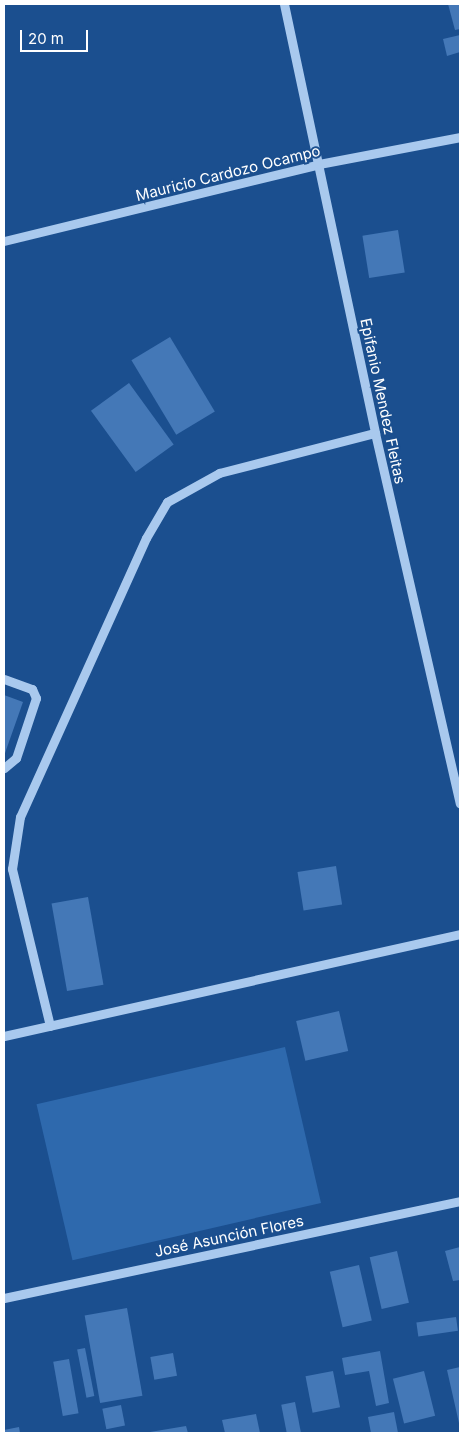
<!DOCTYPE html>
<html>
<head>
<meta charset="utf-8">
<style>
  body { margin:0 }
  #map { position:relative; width:464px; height:1437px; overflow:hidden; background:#1b4f8f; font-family:Inter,sans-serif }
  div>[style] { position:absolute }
  .green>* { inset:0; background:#2e69ad; transform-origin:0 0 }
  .building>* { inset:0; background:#4478b7; transform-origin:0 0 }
  .minor>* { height:9px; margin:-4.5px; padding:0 4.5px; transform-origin:4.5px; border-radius:4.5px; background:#a9c9ee }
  span { translate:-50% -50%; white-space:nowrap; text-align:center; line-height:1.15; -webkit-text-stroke:4px #1b4f8f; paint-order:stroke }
  .street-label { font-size:15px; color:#fff }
  .frame { position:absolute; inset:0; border:5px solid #fff; pointer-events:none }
  .scale { position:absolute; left:20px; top:30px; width:68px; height:22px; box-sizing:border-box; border:2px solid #fff; border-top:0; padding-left:6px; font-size:15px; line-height:18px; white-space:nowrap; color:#fff; -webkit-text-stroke:4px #1b4f8f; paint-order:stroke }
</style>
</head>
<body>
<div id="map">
  <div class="green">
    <div style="left:285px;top:1047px;width:160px;height:255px;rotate:77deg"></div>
  </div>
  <div class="building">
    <div style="clip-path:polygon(448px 4px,460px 4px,460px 29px,455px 30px)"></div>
    <div style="clip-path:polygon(460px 35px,460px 52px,447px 56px,443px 39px)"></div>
    <div style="left:398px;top:230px;width:43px;height:36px;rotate:81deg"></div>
    <div style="left:170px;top:337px;width:87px;height:45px;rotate:59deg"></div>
    <div style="left:129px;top:383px;width:76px;height:47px;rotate:54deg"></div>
    <div style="clip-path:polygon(4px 695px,23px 702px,4px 756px)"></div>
    <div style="left:336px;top:866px;width:39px;height:39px;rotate:81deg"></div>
    <div style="left:88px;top:897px;width:89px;height:37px;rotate:80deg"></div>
    <div style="left:339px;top:1011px;width:41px;height:44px;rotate:77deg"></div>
    <div style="clip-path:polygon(460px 1247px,460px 1280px,453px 1281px,445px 1251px)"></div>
    <div style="left:397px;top:1251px;width:53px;height:28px;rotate:77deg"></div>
    <div style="left:359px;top:1265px;width:57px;height:30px;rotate:77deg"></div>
    <div style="left:127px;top:1308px;width:89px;height:43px;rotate:80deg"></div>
    <div style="left:456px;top:1317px;width:14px;height:40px;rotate:82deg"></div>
    <div style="left:85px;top:1348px;width:49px;height:8px;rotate:79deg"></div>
    <div style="clip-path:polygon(380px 1351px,389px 1403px,376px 1406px,369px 1371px,345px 1375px,342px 1358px)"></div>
    <div style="left:173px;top:1353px;width:23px;height:23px;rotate:80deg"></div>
    <div style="left:69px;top:1359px;width:55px;height:16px;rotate:80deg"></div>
    <div style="clip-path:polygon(460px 1367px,460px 1423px,459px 1423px,447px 1370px)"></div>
    <div style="left:333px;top:1371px;width:37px;height:28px;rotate:79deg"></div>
    <div style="left:424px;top:1371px;width:46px;height:32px;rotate:76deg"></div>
    <div style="left:295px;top:1402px;width:32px;height:14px;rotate:79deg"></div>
    <div style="left:121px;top:1405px;width:21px;height:19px;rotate:79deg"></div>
    <div style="clip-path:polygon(394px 1412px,398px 1433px,371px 1433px,368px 1417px)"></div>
    <div style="clip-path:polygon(256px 1414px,260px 1433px,225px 1433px,222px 1420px)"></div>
    <div style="clip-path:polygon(186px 1426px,188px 1433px,150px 1433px,150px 1432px)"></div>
    <div style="clip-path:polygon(19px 1427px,20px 1433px,4px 1433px,4px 1430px)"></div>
  </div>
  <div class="minor">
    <div style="left:284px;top:4px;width:439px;rotate:78deg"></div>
    <div style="left:375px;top:433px;width:380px;rotate:77.1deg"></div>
    <div style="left:4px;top:241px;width:324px;rotate:-13.7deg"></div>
    <div style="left:319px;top:164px;width:144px;rotate:-10.8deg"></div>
    <div style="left:4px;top:679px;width:30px;rotate:20deg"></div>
    <div style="left:32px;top:689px;width:10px;rotate:66deg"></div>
    <div style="left:36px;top:698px;width:63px;rotate:108.4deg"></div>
    <div style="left:16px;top:758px;width:16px;rotate:140deg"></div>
    <div style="left:50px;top:1026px;width:162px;rotate:-103.6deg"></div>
    <div style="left:12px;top:869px;width:53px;rotate:-81.3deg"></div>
    <div style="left:20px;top:817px;width:306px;rotate:-65.7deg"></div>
    <div style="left:146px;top:538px;width:42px;rotate:-59.7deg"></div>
    <div style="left:167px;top:502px;width:60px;rotate:-29.1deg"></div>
    <div style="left:219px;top:473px;width:161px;rotate:-14.4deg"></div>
    <div style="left:4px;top:1036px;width:467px;rotate:-12.6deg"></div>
    <div style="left:4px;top:1298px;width:466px;rotate:-12deg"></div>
  </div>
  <div class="street-label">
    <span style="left:228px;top:173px;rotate:-14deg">Mauricio Cardozo Ocampo</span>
    <span style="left:383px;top:401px;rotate:78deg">Epifanio Mendez Fleitas</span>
    <span style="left:229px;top:1236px;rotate:-12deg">José Asunción Flores</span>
  </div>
  <div class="frame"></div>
  <div class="scale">20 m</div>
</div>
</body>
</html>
